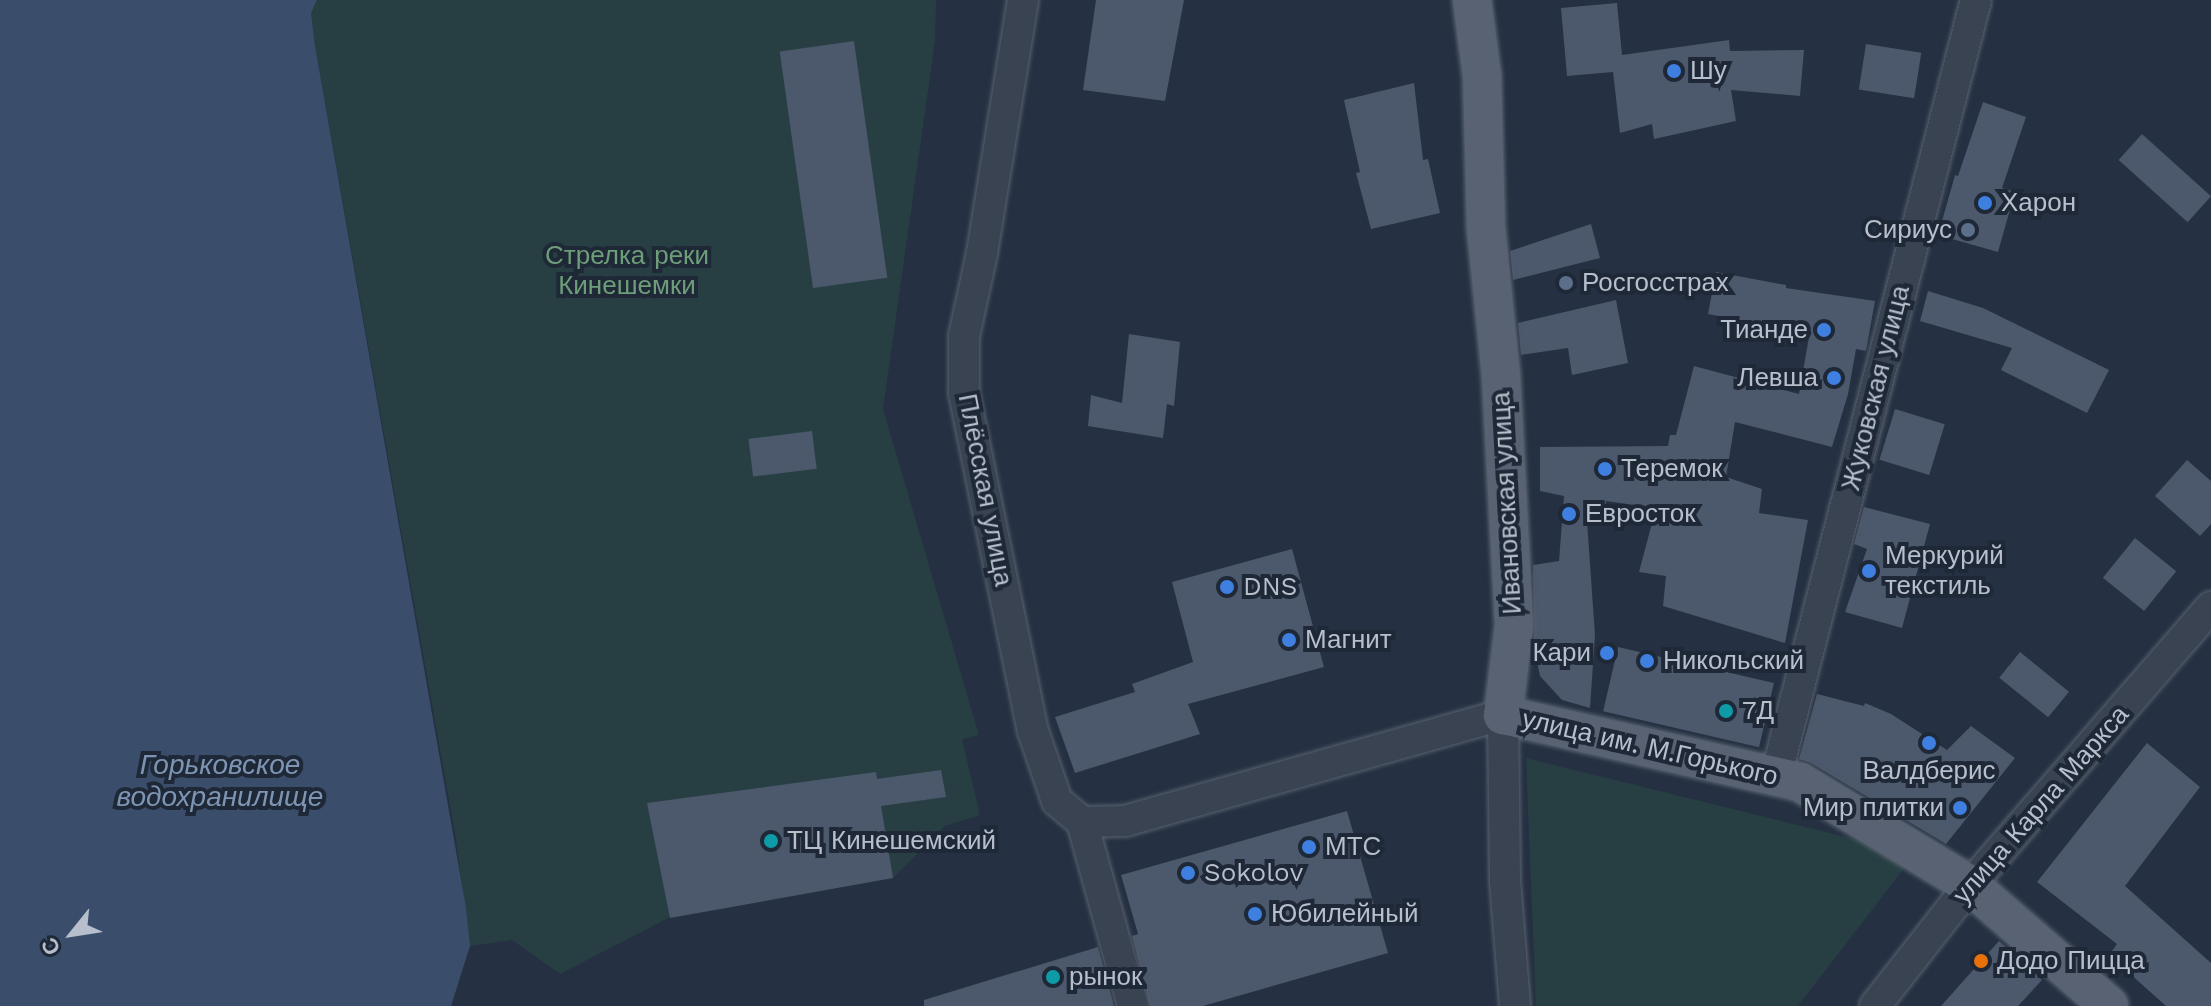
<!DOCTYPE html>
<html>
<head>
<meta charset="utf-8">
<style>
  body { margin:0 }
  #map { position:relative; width:2211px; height:1006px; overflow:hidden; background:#253142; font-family:"Work Sans",sans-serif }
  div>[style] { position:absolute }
  .green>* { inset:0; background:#273f43 }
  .water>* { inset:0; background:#3a4e6b }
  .building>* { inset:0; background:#4c586b; transform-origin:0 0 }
  .roads { filter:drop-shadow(0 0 2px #58616f) drop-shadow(0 0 2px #58616f) }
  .minor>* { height:30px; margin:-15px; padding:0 15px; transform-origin:15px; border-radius:15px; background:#3a4352 }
  .major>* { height:38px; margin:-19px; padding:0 19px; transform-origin:19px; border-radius:19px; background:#586272 }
  .dots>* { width:22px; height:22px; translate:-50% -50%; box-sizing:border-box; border:4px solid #1e2837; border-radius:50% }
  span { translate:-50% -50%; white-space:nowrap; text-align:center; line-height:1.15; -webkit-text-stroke:8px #1e2837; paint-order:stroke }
  .poi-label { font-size:26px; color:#b7becc }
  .left { translate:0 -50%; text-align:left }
  .right { translate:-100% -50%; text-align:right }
  .park-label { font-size:26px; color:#6d9d79 }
  .street-label { font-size:26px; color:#b7becc }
  .water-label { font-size:28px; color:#7d94b3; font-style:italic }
  .north { position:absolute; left:32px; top:894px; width:80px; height:80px; -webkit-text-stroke:6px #1e2837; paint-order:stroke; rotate:240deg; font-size:22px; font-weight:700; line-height:32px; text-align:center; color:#b7becc }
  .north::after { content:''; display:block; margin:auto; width:28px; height:36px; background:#b7becc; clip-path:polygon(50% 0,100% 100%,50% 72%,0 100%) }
</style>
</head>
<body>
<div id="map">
  <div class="green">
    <div style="clip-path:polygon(317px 0,936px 0,935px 41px,883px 409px,979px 735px,962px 739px,980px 815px,945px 826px,893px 878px,670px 917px,560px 974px,512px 940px,470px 946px,456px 839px,315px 46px,311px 13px)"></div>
    <div style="clip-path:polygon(1526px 758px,1915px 854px,1798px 1006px,1536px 1006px)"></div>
  </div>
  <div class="water">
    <div style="clip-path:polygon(0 0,317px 0,311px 13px,315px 46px,466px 908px,470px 946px,451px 1006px,0 1006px)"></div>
  </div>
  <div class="building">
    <div style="clip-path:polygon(1096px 0,1184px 0,1165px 101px,1083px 90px)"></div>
    <div style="clip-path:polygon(1617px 3px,1622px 55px,1729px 40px,1730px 51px,1804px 50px,1800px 96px,1731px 90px,1736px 121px,1654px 139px,1652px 124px,1620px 133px,1613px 72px,1567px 76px,1561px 8px)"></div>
    <div style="left:854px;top:41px;width:239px;height:75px;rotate:82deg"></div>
    <div style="left:1866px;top:44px;width:56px;height:46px;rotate:9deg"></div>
    <div style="clip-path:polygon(1414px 83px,1423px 160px,1428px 159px,1440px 213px,1371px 229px,1356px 173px,1360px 172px,1344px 100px)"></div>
    <div style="clip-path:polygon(1983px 102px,2026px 117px,2002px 188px,2015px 192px,1998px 252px,1938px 235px,1955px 175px,1958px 176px)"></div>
    <div style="left:2142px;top:134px;width:93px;height:35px;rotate:42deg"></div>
    <div style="clip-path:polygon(1591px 224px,1600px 258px,1513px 280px,1510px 251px)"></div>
    <div style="clip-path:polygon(1716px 272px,1786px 285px,1786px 288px,1875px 301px,1866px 351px,1856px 349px,1848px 394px,1832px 447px,1735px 422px,1726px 477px,1762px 489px,1759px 513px,1808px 520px,1785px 643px,1663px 606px,1666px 576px,1639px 572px,1656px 508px,1606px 501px,1604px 522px,1587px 521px,1595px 635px,1590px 708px,1562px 700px,1540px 676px,1534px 646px,1533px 565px,1559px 561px,1564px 496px,1540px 491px,1540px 447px,1668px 446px,1670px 435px,1676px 435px,1694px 366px,1799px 394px,1809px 337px,1804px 333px,1708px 314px)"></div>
    <div style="clip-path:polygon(1928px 291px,1983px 308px,2109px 370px,2087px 413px,2001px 370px,2012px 348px,1920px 321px)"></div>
    <div style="clip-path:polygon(1616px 300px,1628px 363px,1572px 375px,1568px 348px,1521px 355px,1518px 323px)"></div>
    <div style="clip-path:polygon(1129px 334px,1180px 342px,1174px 406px,1167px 404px,1163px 438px,1088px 426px,1091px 395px,1122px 403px)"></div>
    <div style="left:1895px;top:409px;width:52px;height:53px;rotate:17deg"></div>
    <div style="left:812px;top:431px;width:38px;height:64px;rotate:83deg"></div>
    <div style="clip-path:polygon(2187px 460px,2211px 481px,2211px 524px,2200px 536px,2155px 496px)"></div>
    <div style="clip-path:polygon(1864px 507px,1930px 524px,1902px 628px,1845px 612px,1867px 549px,1854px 544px)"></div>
    <div style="left:2135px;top:538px;width:53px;height:51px;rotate:39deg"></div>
    <div style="clip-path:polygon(1292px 549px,1324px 667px,1188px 704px,1200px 734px,1075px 773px,1055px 717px,1135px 692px,1132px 684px,1193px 662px,1172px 582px)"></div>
    <div style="left:1618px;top:647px;width:160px;height:66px;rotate:13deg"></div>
    <div style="left:2020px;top:652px;width:63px;height:33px;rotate:39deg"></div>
    <div style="clip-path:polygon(1817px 694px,1864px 706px,1865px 703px,1891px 714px,1947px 750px,1971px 726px,2015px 758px,1946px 844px,1811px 763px,1799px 759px)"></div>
    <div style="clip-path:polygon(2147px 743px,2200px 787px,2125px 886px,2211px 963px,2211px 1006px,2166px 1006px,2109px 955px,2117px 944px,2037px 882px)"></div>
    <div style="clip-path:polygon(941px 770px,946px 797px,881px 806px,893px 878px,670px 918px,647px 803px,876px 772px,877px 779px)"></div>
    <div style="clip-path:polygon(1347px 811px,1388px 953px,1203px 1006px,1150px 1006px,1132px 936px,1138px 934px,1121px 875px)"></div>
    <div style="clip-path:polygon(1999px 941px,2042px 980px,2018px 1006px,1941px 1006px)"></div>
    <div style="clip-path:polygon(1098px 947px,1114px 1006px,924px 1006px,924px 1000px)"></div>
  </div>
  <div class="roads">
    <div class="minor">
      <div style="left:1023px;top:0;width:256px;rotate:99.2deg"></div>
      <div style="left:982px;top:253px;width:85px;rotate:102.2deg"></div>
      <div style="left:964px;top:336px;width:57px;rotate:90deg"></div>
      <div style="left:964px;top:393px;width:345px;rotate:78.5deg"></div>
      <div style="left:1033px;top:731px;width:74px;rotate:71.1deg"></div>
      <div style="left:1057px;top:801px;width:33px;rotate:40deg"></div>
      <div style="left:1776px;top:776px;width:801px;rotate:-75.55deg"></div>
      <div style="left:1082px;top:822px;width:43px;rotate:-1.3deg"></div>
      <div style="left:1125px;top:821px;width:393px;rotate:-15.7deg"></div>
      <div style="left:1503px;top:715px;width:166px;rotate:89.3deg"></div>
      <div style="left:1505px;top:881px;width:125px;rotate:85.4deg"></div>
      <div style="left:1082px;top:822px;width:191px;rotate:74.5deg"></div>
      <div style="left:1875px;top:1006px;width:154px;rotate:-51.9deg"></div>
      <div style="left:1970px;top:885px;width:368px;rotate:-49.1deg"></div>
    </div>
    <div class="major">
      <div style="left:1472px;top:0;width:77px;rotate:82.5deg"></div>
      <div style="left:1482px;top:76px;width:152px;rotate:88.5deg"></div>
      <div style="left:1486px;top:228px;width:148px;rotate:84.2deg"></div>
      <div style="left:1501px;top:375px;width:251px;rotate:87deg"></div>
      <div style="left:1514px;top:626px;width:90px;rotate:97deg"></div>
      <div style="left:1503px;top:715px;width:304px;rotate:12.7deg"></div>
      <div style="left:1800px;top:782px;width:199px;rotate:31.2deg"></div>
      <div style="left:1970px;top:885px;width:184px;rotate:41deg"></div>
    </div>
  </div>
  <div class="dots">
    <div style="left:1674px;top:71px;background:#3f7fe0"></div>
    <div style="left:1985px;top:203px;background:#3f7fe0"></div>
    <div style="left:1968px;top:230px;background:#5c6f8a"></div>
    <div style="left:1566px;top:283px;background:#5c6f8a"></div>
    <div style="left:1824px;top:330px;background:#3f7fe0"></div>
    <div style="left:1834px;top:378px;background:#3f7fe0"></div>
    <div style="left:1605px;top:469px;background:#3f7fe0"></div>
    <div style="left:1569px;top:514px;background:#3f7fe0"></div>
    <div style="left:1869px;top:571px;background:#3f7fe0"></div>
    <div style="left:1227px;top:587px;background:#3f7fe0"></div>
    <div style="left:1289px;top:640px;background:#3f7fe0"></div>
    <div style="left:1607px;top:653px;background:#3f7fe0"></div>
    <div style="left:1647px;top:661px;background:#3f7fe0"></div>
    <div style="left:1726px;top:711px;background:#0f9aa8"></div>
    <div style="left:1929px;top:743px;background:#3f7fe0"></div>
    <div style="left:1960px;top:808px;background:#3f7fe0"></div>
    <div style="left:771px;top:841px;background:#0f9aa8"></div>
    <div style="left:1309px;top:847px;background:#3f7fe0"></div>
    <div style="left:1188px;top:873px;background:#3f7fe0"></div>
    <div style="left:1255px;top:914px;background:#3f7fe0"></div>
    <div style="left:1981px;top:961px;background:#e8710a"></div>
    <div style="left:1053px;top:977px;background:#0f9aa8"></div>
  </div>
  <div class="poi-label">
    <span class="left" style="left:1690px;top:71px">Шу</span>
    <span class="left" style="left:2001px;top:203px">Харон</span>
    <span class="right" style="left:1952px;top:230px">Сириус</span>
    <span class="left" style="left:1582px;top:283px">Росгосстрах</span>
    <span class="right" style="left:1808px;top:330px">Тианде</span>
    <span class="right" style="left:1818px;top:378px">Левша</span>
    <span class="left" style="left:1621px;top:469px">Теремок</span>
    <span class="left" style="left:1585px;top:514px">Евросток</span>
    <span class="left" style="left:1885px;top:571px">Меркурий<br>текстиль</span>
    <span class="left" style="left:1243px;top:587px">DNS</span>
    <span class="left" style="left:1305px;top:640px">Магнит</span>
    <span class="right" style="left:1591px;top:653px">Кари</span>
    <span class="left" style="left:1663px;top:661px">Никольский</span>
    <span class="left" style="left:1742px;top:711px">7Д</span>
    <span style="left:1929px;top:771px">Валдберис</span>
    <span class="right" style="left:1944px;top:808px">Мир плитки</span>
    <span class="left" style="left:787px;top:841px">ТЦ Кинешемский</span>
    <span class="left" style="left:1325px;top:847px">МТС</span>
    <span class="left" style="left:1204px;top:873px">Sokolov</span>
    <span class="left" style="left:1271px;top:914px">Юбилейный</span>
    <span class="left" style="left:1997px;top:961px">Додо Пицца</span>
    <span class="left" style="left:1069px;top:977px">рынок</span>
  </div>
  <div class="park-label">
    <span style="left:627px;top:271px">Стрелка реки<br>Кинешемки</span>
  </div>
  <div class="street-label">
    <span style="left:1876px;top:388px;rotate:-76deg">Жуковская улица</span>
    <span style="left:985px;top:490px;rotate:79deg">Плёсская улица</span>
    <span style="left:1507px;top:503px;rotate:-93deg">Ивановская улица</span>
    <span style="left:1650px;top:748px;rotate:13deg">улица им. М.Горького</span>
    <span style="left:2041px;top:805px;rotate:-49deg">улица Карла Маркса</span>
  </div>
  <div class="water-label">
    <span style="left:220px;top:781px">Горьковское<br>водохранилище</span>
  </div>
  <div class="north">С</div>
</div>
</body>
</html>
